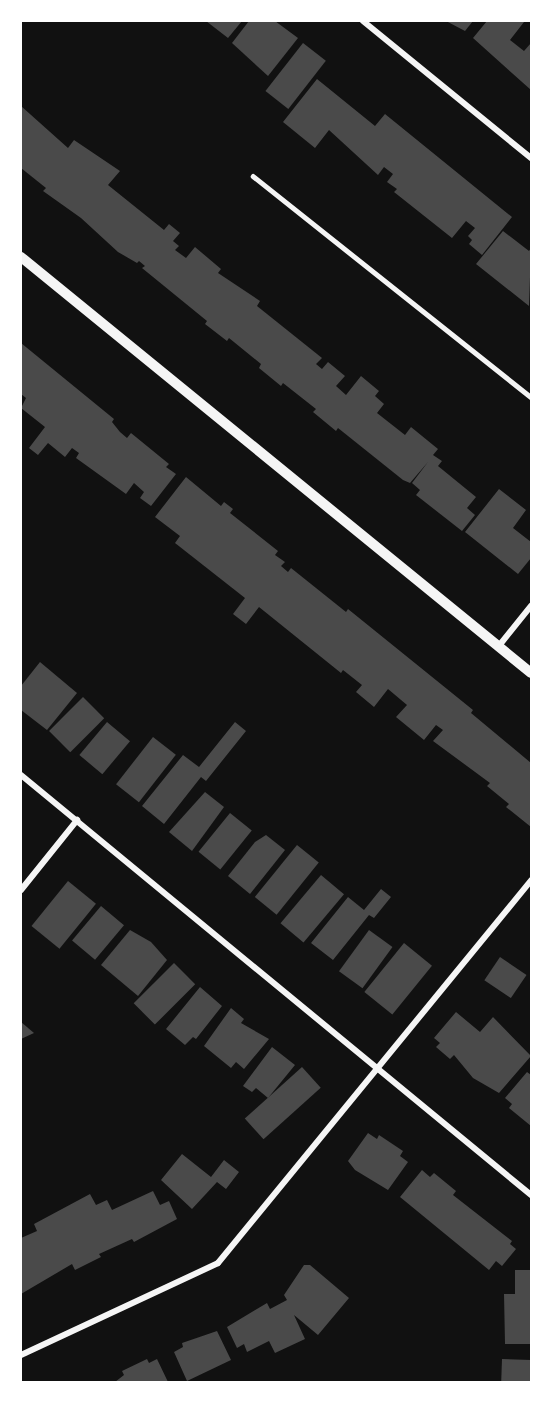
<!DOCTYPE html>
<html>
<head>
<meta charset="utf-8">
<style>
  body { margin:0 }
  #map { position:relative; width:552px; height:1403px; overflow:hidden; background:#111; font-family:"Roboto Condensed",sans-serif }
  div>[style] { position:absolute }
  .building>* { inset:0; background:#4a4a4a; transform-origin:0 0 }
  .service>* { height:4.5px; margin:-2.25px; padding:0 2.25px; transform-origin:2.25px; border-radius:2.25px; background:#f5f5f5 }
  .minor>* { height:6px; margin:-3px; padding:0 3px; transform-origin:3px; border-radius:3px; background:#f5f5f5 }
  .tertiary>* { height:10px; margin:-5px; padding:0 5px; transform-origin:5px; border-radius:5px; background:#f5f5f5 }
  span { translate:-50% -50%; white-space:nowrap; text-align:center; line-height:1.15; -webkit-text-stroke:6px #fff; paint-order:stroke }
  .frame { position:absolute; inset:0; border:22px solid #fff; pointer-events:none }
</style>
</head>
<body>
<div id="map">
  <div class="building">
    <div style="clip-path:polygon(206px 21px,242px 21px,228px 38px)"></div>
    <div style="clip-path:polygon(249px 21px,275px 21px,298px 38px,268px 76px,232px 43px)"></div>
    <div style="clip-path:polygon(446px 21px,473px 21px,465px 31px)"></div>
    <div style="clip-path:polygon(487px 21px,524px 22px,510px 40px,524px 51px,531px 43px,531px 90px,473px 38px)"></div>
    <div style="left:303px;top:43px;width:29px;height:61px;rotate:38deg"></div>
    <div style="clip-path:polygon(317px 79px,375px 126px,385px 114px,512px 217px,482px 255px,469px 244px,472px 240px,468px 236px,475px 228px,466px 221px,452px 238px,394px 192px,397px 189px,387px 182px,393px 174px,384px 167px,378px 175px,329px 130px,315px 148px,283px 122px)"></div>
    <div style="clip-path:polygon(21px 106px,68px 148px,74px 140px,120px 171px,108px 185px,164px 230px,169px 224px,180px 233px,173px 241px,179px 246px,175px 250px,186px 258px,195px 247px,221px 269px,218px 273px,260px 301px,257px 306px,322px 358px,316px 364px,322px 369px,328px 362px,345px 376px,336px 386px,346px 395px,361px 376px,379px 391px,375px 396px,384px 404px,377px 413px,405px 435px,411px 427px,438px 449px,433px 455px,442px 461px,438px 466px,476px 497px,467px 508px,475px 515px,462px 531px,416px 495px,420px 490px,412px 483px,428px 462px,410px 483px,403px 480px,338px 428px,336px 431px,313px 412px,316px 409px,283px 383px,281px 386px,259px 368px,261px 364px,229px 338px,227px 341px,205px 324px,207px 321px,142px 268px,145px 266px,139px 261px,137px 263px,118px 252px,81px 218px,43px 191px,46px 188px,21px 168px)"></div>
    <div style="clip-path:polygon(503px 231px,529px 251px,531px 248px,529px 306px,476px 264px)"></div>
    <div style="clip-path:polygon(21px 343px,114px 419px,112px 422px,120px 432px,127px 438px,131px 433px,169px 464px,166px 467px,176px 474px,151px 506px,140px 498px,144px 492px,134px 483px,126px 494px,76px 458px,79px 453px,72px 448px,65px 457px,48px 443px,38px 455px,29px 448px,45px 427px,21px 408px,26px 398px,21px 394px)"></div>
    <div style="clip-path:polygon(186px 477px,221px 506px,224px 502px,233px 509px,230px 513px,278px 551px,275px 555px,285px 562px,281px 566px,288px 572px,291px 568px,346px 612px,348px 609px,473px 710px,471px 713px,531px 763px,531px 827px,506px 807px,509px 804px,487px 786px,490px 783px,433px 741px,443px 730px,436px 725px,424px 740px,396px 717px,407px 705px,388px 689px,374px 707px,356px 692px,362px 685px,343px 670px,341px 673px,259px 607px,246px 624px,233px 614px,245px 598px,175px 543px,180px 536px,155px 517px)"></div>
    <div style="clip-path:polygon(499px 489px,526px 510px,513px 528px,531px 542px,531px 558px,518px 574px,465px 532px)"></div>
    <div style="clip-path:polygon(40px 662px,77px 693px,47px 730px,21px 710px,21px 686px)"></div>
    <div style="left:83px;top:697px;width:30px;height:48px;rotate:45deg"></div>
    <div style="left:107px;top:722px;width:30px;height:43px;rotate:40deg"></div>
    <div style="clip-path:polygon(235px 722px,246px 731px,206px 781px,201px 777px,164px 824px,142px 806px,183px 755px,199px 767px)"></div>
    <div style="left:153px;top:737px;width:29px;height:60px;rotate:38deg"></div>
    <div style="clip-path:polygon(205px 792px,224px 807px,192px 851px,169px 832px)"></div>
    <div style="left:230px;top:813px;width:28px;height:50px;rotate:39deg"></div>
    <div style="clip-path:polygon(266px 835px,285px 850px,250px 894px,228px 876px,255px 842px)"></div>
    <div style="left:297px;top:845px;width:28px;height:67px;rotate:39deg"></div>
    <div style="left:321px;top:875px;width:30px;height:63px;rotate:40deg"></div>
    <div style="left:68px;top:881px;width:36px;height:58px;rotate:39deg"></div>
    <div style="clip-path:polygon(381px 889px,391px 897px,374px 918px,369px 915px,333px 960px,311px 943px,348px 897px,364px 910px)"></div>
    <div style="left:101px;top:906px;width:30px;height:45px;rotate:40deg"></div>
    <div style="clip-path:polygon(130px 930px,151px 942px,167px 960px,138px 996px,101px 965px)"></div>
    <div style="left:369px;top:930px;width:29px;height:51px;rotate:36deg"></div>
    <div style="left:404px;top:943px;width:36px;height:63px;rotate:39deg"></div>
    <div style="left:500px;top:957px;width:32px;height:28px;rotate:34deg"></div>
    <div style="left:174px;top:963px;width:30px;height:57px;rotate:45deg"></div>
    <div style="clip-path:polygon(200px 987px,222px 1006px,196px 1039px,193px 1037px,185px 1045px,166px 1029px)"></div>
    <div style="clip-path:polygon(231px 1008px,244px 1019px,241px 1023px,269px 1039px,244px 1069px,236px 1062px,231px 1068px,204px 1046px)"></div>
    <div style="clip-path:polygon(456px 1012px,480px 1032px,493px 1017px,531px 1056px,499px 1093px,473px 1078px,454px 1055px,450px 1059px,436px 1047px,440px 1043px,434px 1038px)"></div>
    <div style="clip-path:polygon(21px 1022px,34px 1033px,21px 1039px)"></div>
    <div style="clip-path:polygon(272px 1047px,295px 1065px,268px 1098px,256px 1088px,252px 1092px,243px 1086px)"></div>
    <div style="left:302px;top:1067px;width:28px;height:77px;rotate:48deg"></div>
    <div style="clip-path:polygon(527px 1072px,531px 1075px,531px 1126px,509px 1108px,512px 1104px,505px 1098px)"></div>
    <div style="clip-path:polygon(368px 1133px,377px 1139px,379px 1135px,403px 1151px,400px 1156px,408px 1162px,388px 1190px,355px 1170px,348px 1161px)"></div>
    <div style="clip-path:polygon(182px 1154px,211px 1177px,224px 1160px,239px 1172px,226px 1189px,217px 1182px,192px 1209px,161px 1180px)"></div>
    <div style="clip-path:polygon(422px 1170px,430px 1177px,434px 1173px,456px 1191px,453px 1195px,512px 1241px,510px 1244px,516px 1249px,502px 1266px,496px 1261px,489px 1270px,400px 1197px)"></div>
    <div style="clip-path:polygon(153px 1191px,160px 1205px,169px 1201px,177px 1219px,134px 1242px,132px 1239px,99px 1254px,101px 1257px,75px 1270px,72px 1264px,21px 1294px,21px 1238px,37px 1231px,34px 1224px,90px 1194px,96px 1205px,107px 1200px,112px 1210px)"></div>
    <div style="clip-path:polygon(304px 1265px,310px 1265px,349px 1298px,318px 1335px,294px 1315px,305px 1339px,275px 1353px,269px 1341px,247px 1352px,244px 1344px,237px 1348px,227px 1327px,267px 1303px,270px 1309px,287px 1300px,284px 1295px)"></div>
    <div style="clip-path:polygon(515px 1270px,531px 1270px,531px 1344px,505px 1344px,504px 1294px,515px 1294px)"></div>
    <div style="clip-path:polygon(217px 1331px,231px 1360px,187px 1381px,174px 1352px,183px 1347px,182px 1343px)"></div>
    <div style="clip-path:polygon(147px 1359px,149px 1363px,157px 1359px,168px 1382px,115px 1382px,124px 1375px,122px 1371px)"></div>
    <div style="left:502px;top:1359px;width:29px;height:23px;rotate:2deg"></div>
  </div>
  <div class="service">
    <div style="left:253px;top:176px;width:355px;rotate:38.5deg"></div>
  </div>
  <div class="minor">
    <div style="left:363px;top:21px;width:217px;rotate:39.2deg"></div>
    <div style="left:498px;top:647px;width:53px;rotate:-51.2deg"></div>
    <div style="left:21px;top:775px;width:661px;rotate:39.47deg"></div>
    <div style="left:21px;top:890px;width:90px;rotate:-51.3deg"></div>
    <div style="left:21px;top:1355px;width:217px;rotate:-25deg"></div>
    <div style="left:218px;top:1263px;width:495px;rotate:-50.7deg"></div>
  </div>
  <div class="tertiary">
    <div style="left:21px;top:257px;width:658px;rotate:39.2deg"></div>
  </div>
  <div class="frame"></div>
</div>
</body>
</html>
